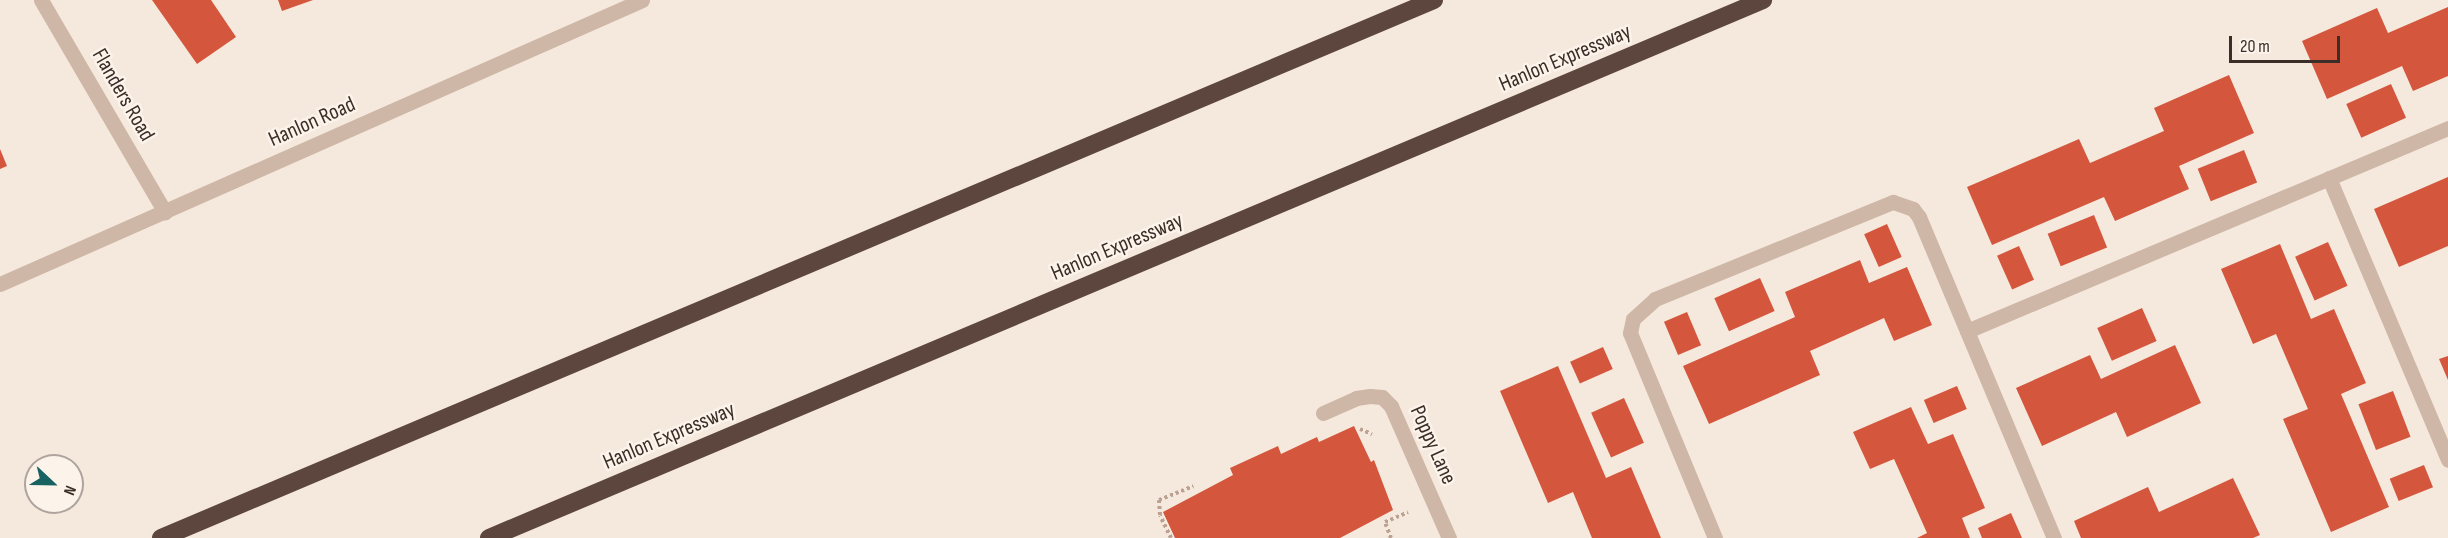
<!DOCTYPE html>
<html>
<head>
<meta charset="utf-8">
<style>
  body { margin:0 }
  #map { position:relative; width:2448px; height:538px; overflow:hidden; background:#f5e8dd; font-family:"Sofia Sans Condensed",sans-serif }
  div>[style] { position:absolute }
  .building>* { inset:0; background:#d4563d; transform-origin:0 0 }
  .path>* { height:4px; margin-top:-2px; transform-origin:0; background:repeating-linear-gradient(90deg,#bca091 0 3px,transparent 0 6px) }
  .lane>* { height:15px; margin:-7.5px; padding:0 7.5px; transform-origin:7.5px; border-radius:7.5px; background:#cfb7a7 }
  .street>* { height:15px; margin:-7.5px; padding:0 7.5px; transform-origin:7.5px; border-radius:7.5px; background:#cfb7a7 }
  .highway>* { height:18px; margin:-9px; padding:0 9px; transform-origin:9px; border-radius:9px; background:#5d463e }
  span { translate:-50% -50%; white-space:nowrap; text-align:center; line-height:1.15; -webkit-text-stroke:5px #fcf3eb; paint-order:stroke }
  .street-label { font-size:22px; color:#3b2d28 }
  .north { position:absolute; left:24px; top:454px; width:60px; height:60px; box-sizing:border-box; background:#fcf3eb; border:2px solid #afa49d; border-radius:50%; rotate:112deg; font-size:16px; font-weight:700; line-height:24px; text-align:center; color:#3b2d28 }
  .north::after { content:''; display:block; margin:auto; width:21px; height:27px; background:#186262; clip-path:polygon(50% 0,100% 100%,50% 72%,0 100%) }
  .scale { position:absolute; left:2229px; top:36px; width:111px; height:27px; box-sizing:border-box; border:3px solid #3b2d28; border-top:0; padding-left:8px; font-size:18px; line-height:21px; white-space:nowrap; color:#3b2d28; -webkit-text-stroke:4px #fcf3eb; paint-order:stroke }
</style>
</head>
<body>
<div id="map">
  <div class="building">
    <div style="clip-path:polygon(152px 0,211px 0,236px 37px,197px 64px)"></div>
    <div style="clip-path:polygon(278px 0,313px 0,282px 11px)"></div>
    <div style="clip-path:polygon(2448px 7px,2448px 76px,2413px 91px,2402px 66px,2327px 99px,2302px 41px,2377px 8px,2388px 33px)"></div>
    <div style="clip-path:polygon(2229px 75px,2254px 133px,2179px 166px,2189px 189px,2115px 221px,2104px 197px,1992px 245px,1967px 187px,2079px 139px,2090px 163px,2164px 131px,2154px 108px)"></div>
    <div style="left:2391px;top:84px;width:37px;height:49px;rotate:66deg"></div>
    <div style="clip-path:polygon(0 149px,7px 166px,0 169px)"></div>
    <div style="left:2244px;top:150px;width:35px;height:50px;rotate:68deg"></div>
    <div style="clip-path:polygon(2448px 177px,2448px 246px,2399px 267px,2374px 209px)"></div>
    <div style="left:2094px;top:215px;width:35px;height:50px;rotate:68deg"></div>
    <div style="left:1887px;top:224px;width:36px;height:25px;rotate:66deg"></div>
    <div style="left:2328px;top:242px;width:48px;height:36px;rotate:66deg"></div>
    <div style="clip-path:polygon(2280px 244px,2311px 319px,2334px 309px,2366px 383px,2341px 394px,2389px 507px,2331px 532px,2283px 419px,2308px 409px,2276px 334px,2253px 344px,2221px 269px)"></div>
    <div style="left:2019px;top:246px;width:37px;height:24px;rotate:66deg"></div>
    <div style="clip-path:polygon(1860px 260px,1869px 283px,1907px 267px,1932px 325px,1894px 341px,1884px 318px,1810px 351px,1820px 375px,1709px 424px,1683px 366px,1795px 317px,1785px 292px)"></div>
    <div style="left:1760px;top:278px;width:36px;height:50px;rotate:66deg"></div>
    <div style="left:2142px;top:308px;width:36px;height:49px;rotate:66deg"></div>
    <div style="left:1687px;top:312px;width:36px;height:25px;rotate:67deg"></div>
    <div style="clip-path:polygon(2175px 345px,2201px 403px,2127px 437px,2116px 412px,2042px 446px,2016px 388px,2090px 355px,2101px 379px)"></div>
    <div style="left:1603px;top:347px;width:24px;height:36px;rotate:66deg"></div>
    <div style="clip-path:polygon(2448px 356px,2448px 380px,2439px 359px)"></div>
    <div style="clip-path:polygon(1558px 366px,1606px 478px,1631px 467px,1661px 538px,1592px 538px,1573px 492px,1548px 503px,1500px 391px)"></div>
    <div style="left:1957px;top:386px;width:25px;height:36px;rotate:67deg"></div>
    <div style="left:2393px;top:391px;width:49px;height:37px;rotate:69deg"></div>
    <div style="left:1624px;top:398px;width:49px;height:36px;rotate:66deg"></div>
    <div style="clip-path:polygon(1911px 407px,1928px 444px,1953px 434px,1985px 508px,1962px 518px,1970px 538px,1917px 538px,1927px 533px,1894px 459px,1870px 469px,1853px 432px)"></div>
    <div style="clip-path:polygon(1354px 426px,1371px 462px,1374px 460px,1393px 510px,1340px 538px,1175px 538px,1163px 512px,1233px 475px,1230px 468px,1278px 446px,1281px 454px,1317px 437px,1319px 442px)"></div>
    <div style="left:2424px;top:465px;width:24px;height:37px;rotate:68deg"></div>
    <div style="clip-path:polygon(2233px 478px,2260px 535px,2253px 538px,2081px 538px,2074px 521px,2148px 487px,2159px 512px)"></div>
    <div style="clip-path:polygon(2011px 513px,2022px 538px,1982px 538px,1978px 528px)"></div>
  </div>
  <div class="path">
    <div style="left:1360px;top:429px;width:13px;rotate:23deg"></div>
    <div style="left:1171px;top:538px;width:25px;rotate:-116deg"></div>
    <div style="left:1160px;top:515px;width:15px;rotate:-94deg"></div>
    <div style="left:1159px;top:500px;width:37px;rotate:-22deg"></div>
    <div style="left:1391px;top:538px;width:17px;rotate:-111deg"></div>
    <div style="left:1385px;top:522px;width:25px;rotate:-23deg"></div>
  </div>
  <div class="lane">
    <div style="left:2329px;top:178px;width:306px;rotate:67.1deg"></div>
    <div style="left:1967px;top:331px;width:522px;rotate:-22.88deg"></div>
    <div style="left:1715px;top:538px;width:222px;rotate:-112.5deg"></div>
    <div style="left:1630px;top:333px;width:14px;rotate:-78deg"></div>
    <div style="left:1633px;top:319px;width:30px;rotate:-42deg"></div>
    <div style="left:1655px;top:299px;width:257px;rotate:-22.2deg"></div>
    <div style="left:1893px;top:202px;width:21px;rotate:19deg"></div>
    <div style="left:1913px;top:209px;width:10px;rotate:53deg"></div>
    <div style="left:1919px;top:217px;width:348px;rotate:67.2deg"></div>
  </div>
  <div class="street">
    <div style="left:41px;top:0;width:246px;rotate:59.7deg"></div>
    <div style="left:0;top:284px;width:702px;rotate:-23.86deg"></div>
    <div style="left:1323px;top:413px;width:36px;rotate:-24deg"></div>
    <div style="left:1356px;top:398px;width:14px;rotate:-8deg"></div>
    <div style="left:1370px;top:396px;width:12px;rotate:5deg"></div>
    <div style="left:1382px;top:397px;width:13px;rotate:45deg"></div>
    <div style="left:1391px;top:406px;width:144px;rotate:66.3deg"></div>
  </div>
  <div class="highway">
    <div style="left:161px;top:538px;width:1382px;rotate:-22.91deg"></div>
    <div style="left:489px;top:538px;width:1383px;rotate:-22.89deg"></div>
  </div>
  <div class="street-label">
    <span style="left:1565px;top:58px;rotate:-23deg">Hanlon Expressway</span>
    <span style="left:123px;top:95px;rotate:60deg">Flanders Road</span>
    <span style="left:312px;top:122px;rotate:-24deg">Hanlon Road</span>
    <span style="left:1117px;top:247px;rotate:-23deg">Hanlon Expressway</span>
    <span style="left:669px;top:436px;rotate:-23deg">Hanlon Expressway</span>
    <span style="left:1433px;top:445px;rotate:66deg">Poppy Lane</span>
  </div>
  <div class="north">N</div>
  <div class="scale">20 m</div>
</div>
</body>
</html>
